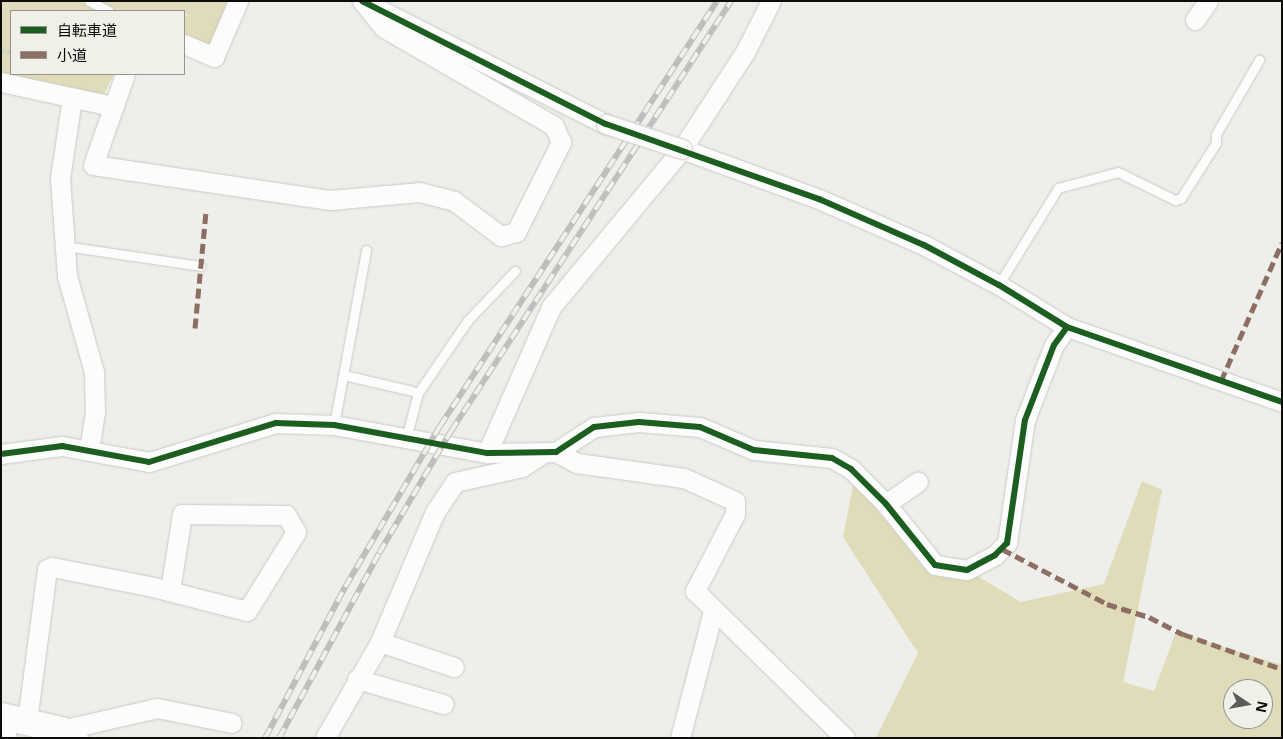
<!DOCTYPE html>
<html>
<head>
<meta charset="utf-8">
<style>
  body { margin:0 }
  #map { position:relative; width:1283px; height:739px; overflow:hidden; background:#eeeeea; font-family:"Open Sans","Noto Sans JP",sans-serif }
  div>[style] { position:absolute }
  .green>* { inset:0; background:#e0dbb8 }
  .path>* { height:3px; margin-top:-1.5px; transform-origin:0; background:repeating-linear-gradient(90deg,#cdcdcc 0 4px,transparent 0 6.5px) }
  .roads { filter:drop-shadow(0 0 1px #cacac7) drop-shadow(0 0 1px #cacac7) }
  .lane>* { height:9px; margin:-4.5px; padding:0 4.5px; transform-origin:4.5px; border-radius:4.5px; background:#fcfcfc }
  .street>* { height:19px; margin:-9.5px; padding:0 9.5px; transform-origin:9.5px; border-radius:9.5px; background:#fcfcfc }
  .secondary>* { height:26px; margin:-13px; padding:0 13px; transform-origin:13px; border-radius:13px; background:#fcfcfc }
  .rail>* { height:5.5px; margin-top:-2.75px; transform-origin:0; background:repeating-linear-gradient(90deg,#f0efe8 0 11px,#bebebe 0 22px); box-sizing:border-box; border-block:1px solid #bebebe }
  .bridges { filter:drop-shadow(0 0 1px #cacac7) drop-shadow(0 0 1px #cacac7) }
  .street-bridge>* { height:19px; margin:-9.5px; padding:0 9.5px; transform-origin:9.5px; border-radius:9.5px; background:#fcfcfc }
  .quiet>* { height:5px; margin-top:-2.5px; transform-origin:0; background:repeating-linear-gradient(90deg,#8d6e63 0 10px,transparent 0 15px) }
  .cycleway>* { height:6px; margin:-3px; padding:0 3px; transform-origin:3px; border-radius:3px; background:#1b5e20 }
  span { translate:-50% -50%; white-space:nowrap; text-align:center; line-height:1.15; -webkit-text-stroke:4px #f0efe8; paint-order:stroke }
  .frame { position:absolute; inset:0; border:2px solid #0d0c0a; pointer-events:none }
  .legend { position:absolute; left:10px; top:10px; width:175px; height:65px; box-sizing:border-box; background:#f0efe8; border:1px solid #95948f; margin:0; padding:6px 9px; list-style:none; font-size:15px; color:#0d0c0a }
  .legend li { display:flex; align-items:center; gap:10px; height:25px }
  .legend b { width:25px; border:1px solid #95948f }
  .north { position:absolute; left:1223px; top:679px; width:50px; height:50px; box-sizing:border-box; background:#f0efe8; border:1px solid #95948f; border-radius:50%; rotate:102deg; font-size:14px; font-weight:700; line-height:20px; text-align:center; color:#0d0c0a }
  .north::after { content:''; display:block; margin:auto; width:18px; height:22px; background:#5c5b58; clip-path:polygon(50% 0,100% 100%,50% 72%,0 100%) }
</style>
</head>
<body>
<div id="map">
  <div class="green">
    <div style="clip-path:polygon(1px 1px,238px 1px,212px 43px,198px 45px,184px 39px,184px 15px,188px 17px,184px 11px,11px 11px,11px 74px,114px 74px,104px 94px,1px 75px)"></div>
    <div style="clip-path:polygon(evenodd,854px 481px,924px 568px,974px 574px,1021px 602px,1104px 584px,1142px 481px,1162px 490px,1123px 682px,1154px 691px,1176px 632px,1282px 665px,1282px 738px,876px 738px,918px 653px,843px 537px,854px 481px,1233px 689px,1263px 689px,1263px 719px,1233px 719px,1233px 689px)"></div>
  </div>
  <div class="path">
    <div style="left:1px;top:50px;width:10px;rotate:17deg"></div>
  </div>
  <div class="roads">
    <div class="lane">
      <div style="left:89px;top:1px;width:22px;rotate:27deg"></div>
      <div style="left:65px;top:246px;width:137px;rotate:8.4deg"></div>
      <div style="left:999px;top:284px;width:113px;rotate:-58.4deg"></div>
      <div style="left:1058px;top:188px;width:62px;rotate:-14.9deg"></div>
      <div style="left:1118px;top:172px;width:64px;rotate:26.2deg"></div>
      <div style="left:1175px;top:200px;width:6px;rotate:-18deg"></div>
      <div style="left:1181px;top:198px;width:65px;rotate:-57.5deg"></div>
      <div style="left:1216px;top:143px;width:9px;rotate:-90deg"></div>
      <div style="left:1216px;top:134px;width:86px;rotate:-59.8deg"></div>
      <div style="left:344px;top:375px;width:70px;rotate:13.2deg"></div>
      <div style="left:334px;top:425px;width:178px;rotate:-79.6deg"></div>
      <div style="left:406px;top:439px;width:48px;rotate:-75.4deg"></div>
      <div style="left:418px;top:393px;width:88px;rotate:-55.6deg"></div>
      <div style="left:468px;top:320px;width:68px;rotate:-46.2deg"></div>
    </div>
    <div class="street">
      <div style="left:368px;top:4px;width:267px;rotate:26.8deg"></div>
      <div style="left:1195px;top:20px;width:23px;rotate:-56deg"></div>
      <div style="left:184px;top:44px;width:33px;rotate:23deg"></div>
      <div style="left:214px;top:57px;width:61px;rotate:-66.8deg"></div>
      <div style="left:125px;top:74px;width:96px;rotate:109.4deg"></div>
      <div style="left:93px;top:165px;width:240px;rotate:8.4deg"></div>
      <div style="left:330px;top:200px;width:89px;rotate:-5.1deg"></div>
      <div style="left:419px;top:192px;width:36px;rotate:14deg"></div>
      <div style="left:454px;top:201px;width:59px;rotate:36.7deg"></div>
      <div style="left:501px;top:236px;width:16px;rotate:-15deg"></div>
      <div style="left:516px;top:232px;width:101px;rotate:-63.4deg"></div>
      <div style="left:561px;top:142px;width:17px;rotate:-114deg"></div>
      <div style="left:554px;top:126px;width:196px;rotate:-150deg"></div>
      <div style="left:384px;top:28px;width:35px;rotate:-129deg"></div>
      <div style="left:1px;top:82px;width:114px;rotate:12.2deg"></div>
      <div style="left:72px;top:98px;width:81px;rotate:98.5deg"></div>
      <div style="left:60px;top:178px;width:98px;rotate:85.9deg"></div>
      <div style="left:67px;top:276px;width:100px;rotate:74.3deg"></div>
      <div style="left:94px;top:372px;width:40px;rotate:88.6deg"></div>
      <div style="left:95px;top:412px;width:38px;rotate:99deg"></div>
      <div style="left:682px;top:149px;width:146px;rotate:20.1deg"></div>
      <div style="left:819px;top:199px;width:115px;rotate:23.7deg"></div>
      <div style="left:924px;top:245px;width:85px;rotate:28.1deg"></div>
      <div style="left:999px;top:285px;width:80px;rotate:31.7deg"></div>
      <div style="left:1067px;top:327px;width:228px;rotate:19.2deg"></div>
      <div style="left:556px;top:452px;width:24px;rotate:28deg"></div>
      <div style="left:577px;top:463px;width:108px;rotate:8deg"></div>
      <div style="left:684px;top:478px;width:56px;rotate:24.3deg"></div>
      <div style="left:735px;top:501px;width:13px;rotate:90deg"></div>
      <div style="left:735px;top:514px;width:87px;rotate:117.5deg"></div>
      <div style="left:695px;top:591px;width:210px;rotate:44.4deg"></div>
      <div style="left:487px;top:453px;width:159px;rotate:-66.3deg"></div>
      <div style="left:551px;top:307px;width:205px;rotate:-50.3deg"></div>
      <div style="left:682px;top:149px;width:116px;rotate:-57deg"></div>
      <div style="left:745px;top:52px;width:57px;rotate:-63deg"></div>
      <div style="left:1px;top:454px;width:62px;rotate:-7.5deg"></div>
      <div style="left:62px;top:446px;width:88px;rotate:10.4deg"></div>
      <div style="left:149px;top:462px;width:133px;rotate:-17.1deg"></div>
      <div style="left:276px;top:423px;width:58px;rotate:2deg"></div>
      <div style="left:334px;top:425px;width:156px;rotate:10.4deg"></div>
      <div style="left:487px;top:453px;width:69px;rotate:-0.8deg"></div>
      <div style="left:556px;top:452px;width:45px;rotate:-33.3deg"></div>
      <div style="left:594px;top:427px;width:45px;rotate:-6.3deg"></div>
      <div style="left:639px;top:422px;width:61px;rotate:4.7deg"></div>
      <div style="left:700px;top:427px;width:59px;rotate:23.1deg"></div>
      <div style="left:754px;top:450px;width:78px;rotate:5.9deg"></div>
      <div style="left:832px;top:458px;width:22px;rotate:30deg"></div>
      <div style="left:851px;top:469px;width:49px;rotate:45deg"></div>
      <div style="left:886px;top:504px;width:78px;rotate:51.2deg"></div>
      <div style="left:935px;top:565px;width:32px;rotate:9deg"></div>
      <div style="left:967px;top:570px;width:32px;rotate:-28deg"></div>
      <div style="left:995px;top:555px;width:17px;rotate:-45deg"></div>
      <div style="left:1007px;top:543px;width:124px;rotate:-81.7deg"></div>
      <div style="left:1025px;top:420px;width:80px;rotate:-68.9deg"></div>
      <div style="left:1054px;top:345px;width:22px;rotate:-54deg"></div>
      <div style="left:886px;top:504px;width:39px;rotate:-35deg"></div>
      <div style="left:380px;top:642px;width:78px;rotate:18.7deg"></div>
      <div style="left:357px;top:679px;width:90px;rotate:16.2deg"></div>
      <div style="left:27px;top:721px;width:153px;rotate:-82.5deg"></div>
      <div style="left:47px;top:569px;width:5px;rotate:-22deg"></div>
      <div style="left:52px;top:567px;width:99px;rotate:11.1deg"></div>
      <div style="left:149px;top:586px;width:101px;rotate:14.3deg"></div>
      <div style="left:247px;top:611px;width:93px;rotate:-58.2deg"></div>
      <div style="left:296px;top:532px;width:20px;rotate:-120deg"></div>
      <div style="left:286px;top:515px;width:104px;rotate:-179.4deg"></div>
      <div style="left:182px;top:514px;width:78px;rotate:98.9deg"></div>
      <div style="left:61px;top:730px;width:98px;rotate:-12.9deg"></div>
      <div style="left:157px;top:708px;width:76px;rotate:11.3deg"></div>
      <div style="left:5px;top:738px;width:21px;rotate:-79deg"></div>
      <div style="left:325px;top:738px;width:111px;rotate:-60.2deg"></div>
      <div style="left:380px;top:642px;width:141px;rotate:-67.1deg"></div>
      <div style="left:435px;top:512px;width:36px;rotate:-56deg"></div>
      <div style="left:455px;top:482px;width:69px;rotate:-12.6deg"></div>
      <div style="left:522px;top:467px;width:27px;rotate:-33deg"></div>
      <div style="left:680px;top:738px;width:131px;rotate:-75.4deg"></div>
    </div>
    <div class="secondary">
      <div style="left:1px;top:716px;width:62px;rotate:13.1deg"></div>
      <div style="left:61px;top:730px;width:16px;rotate:30deg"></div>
    </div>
  </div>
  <div class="rail">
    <div style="left:265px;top:738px;width:171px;rotate:-62.1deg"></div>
    <div style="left:345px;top:587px;width:187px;rotate:-59.5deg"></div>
    <div style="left:440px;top:426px;width:507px;rotate:-56.91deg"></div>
    <div style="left:279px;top:738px;width:210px;rotate:-61.6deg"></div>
    <div style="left:379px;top:553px;width:142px;rotate:-59.5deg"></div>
    <div style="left:451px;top:431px;width:513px;rotate:-56.93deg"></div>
  </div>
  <div class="bridges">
    <div class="street-bridge">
      <div style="left:606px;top:124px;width:80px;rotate:18.2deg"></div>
    </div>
  </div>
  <div class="quiet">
    <div style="left:195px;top:328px;width:118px;rotate:-84.6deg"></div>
    <div style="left:1221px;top:381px;width:151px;rotate:-66.2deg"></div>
    <div style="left:1002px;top:549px;width:119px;rotate:27.6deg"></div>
    <div style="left:1107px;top:604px;width:44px;rotate:17.2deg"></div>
    <div style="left:1149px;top:617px;width:38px;rotate:27deg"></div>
    <div style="left:1183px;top:634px;width:105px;rotate:19.5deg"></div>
  </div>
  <div class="cycleway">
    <div style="left:362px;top:1px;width:273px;rotate:26.8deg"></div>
    <div style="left:606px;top:124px;width:226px;rotate:19.4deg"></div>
    <div style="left:819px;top:199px;width:115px;rotate:23.7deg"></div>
    <div style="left:924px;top:245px;width:85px;rotate:28.1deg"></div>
    <div style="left:999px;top:285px;width:80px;rotate:31.7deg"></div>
    <div style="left:1067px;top:327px;width:228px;rotate:19.2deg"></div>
    <div style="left:1px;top:454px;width:62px;rotate:-7.5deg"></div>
    <div style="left:62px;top:446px;width:88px;rotate:10.4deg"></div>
    <div style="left:149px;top:462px;width:133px;rotate:-17.1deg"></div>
    <div style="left:276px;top:423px;width:58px;rotate:2deg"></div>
    <div style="left:334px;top:425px;width:156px;rotate:10.4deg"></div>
    <div style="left:487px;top:453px;width:69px;rotate:-0.8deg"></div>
    <div style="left:556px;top:452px;width:45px;rotate:-33.3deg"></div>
    <div style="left:594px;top:427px;width:45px;rotate:-6.3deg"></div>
    <div style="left:639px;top:422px;width:61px;rotate:4.7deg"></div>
    <div style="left:700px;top:427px;width:59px;rotate:23.1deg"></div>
    <div style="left:754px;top:450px;width:78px;rotate:5.9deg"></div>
    <div style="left:832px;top:458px;width:22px;rotate:30deg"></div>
    <div style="left:851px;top:469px;width:49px;rotate:45deg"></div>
    <div style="left:886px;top:504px;width:78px;rotate:51.2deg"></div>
    <div style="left:935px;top:565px;width:32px;rotate:9deg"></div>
    <div style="left:967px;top:570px;width:32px;rotate:-28deg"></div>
    <div style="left:995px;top:555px;width:17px;rotate:-45deg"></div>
    <div style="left:1007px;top:543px;width:124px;rotate:-81.7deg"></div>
    <div style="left:1025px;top:420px;width:80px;rotate:-68.9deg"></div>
    <div style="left:1054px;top:345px;width:22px;rotate:-54deg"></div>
  </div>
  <div class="frame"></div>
  <ul class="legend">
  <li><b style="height:6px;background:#1b5e20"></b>自転車道</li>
  <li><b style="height:6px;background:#8d6e63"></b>小道</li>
  </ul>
  <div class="north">N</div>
</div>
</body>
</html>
